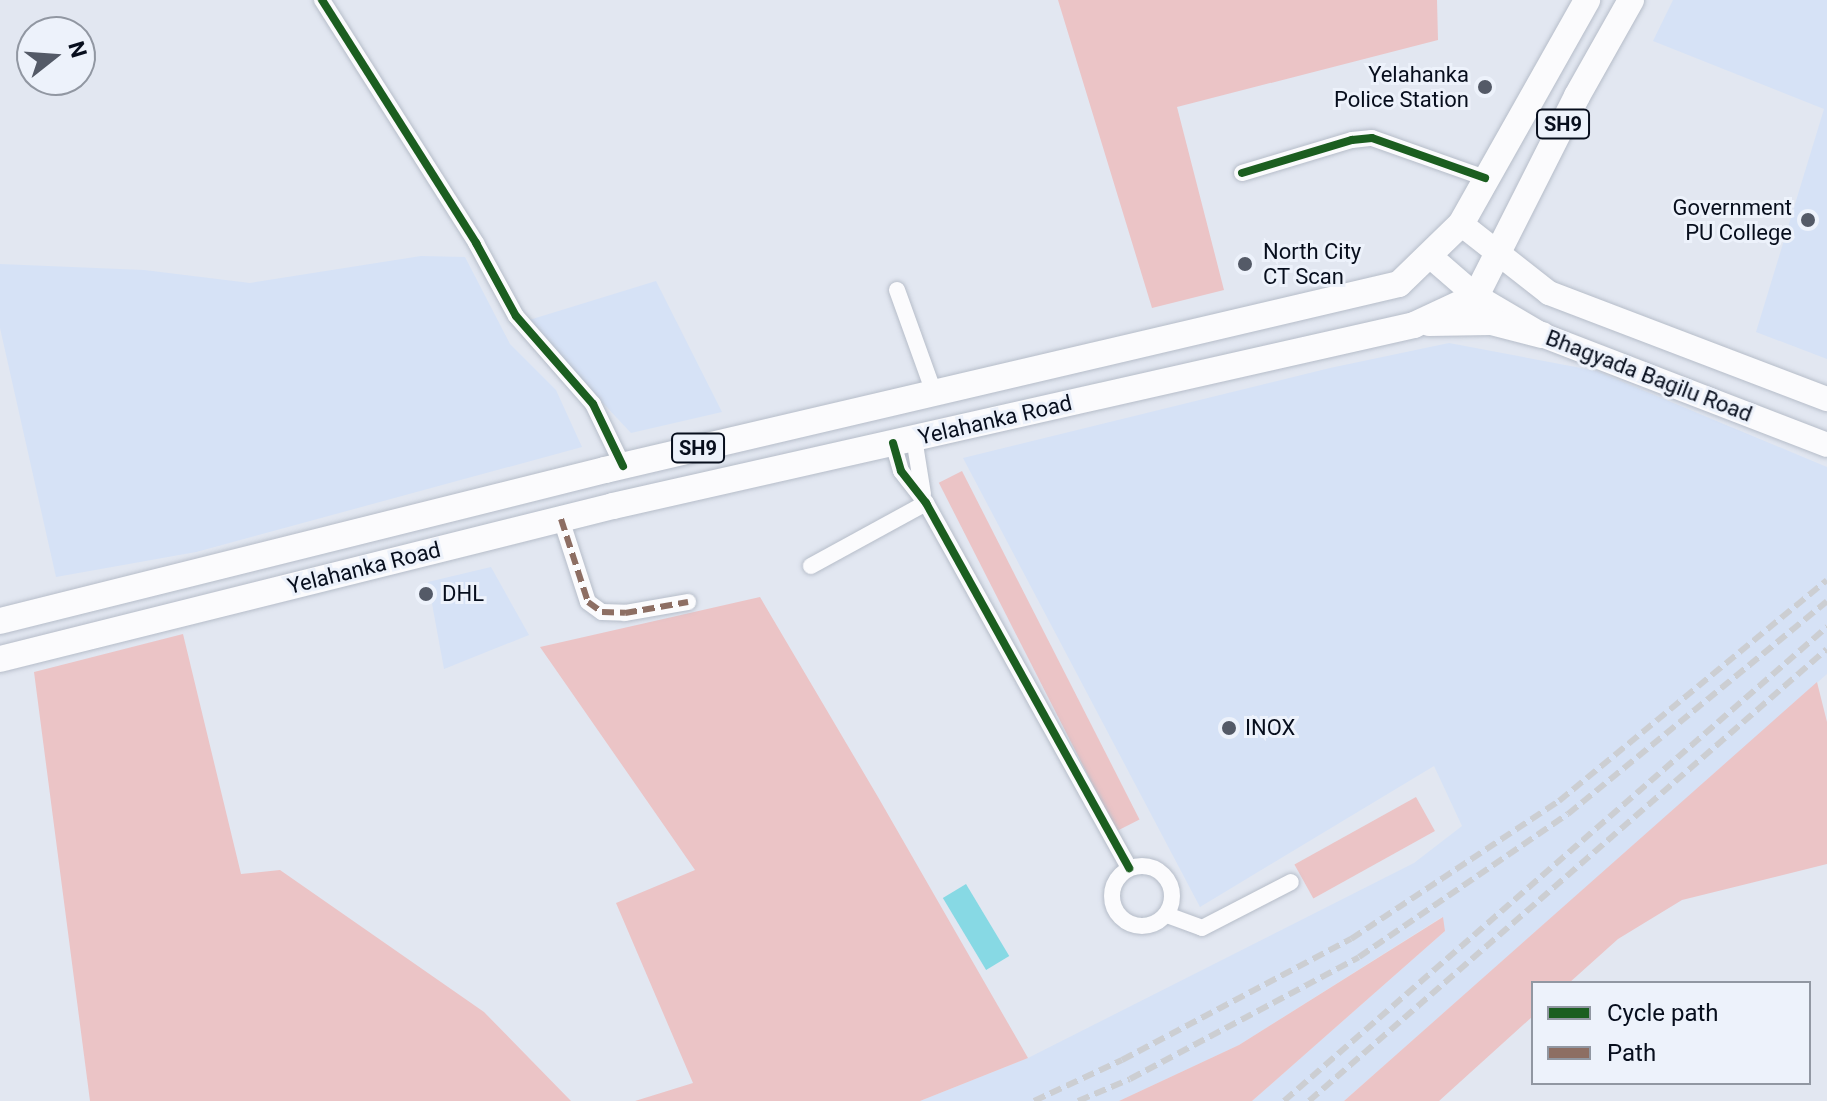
<!DOCTYPE html>
<html>
<head>
<meta charset="utf-8">
<style>
  body { margin:0 }
  #map { position:relative; width:1827px; height:1101px; overflow:hidden; background:#e2e7f1; font-family:Roboto,sans-serif }
  div>[style] { position:absolute }
  .built>* { inset:0; background:#d6e2f6 }
  .green>* { inset:0; background:#ebc4c6; transform-origin:0 0 }
  .water>* { inset:0; background:#87d9e4; transform-origin:0 0 }
  .roads { filter:drop-shadow(0 0 2px #b6bdc9) drop-shadow(0 0 2px #b6bdc9) }
  .street>* { height:16px; margin:-8px; padding:0 8px; transform-origin:8px; border-radius:8px; background:#fbfbfd }
  .street>.ring { margin:-8px; padding:0; box-sizing:content-box; background:none; border:16px solid #fbfbfd; border-radius:50% }
  .secondary>* { height:24px; margin:-12px; padding:0 12px; transform-origin:12px; border-radius:12px; background:#fbfbfd }
  .primary>* { height:26px; margin:-13px; padding:0 13px; transform-origin:13px; border-radius:13px; background:#fbfbfd }
  .rail>* { height:6px; margin-top:-3px; transform-origin:0; background:repeating-linear-gradient(90deg,#ccced2 0 12px,transparent 0 18px) }
  .quiet>* { height:6px; margin-top:-3px; transform-origin:0; background:repeating-linear-gradient(90deg,#8d6e63 0 12px,transparent 0 18px) }
  .cycleway>* { height:8px; margin:-4px; padding:0 4px; transform-origin:4px; border-radius:4px; background:#1b5e20 }
  .dots>* { width:22px; height:22px; translate:-50% -50%; box-sizing:border-box; border:4px solid #edf2fb; border-radius:50% }
  span { translate:-50% -50%; white-space:nowrap; text-align:center; line-height:1.15; -webkit-text-stroke:6px #edf2fb; paint-order:stroke }
  .shield-label span { padding:2px 6px; background:#edf2fb; border:2px solid; border-radius:6px; -webkit-text-stroke-width:0 }
  .shield-label { font-size:20px; color:#070e1d; font-weight:700 }
  .poi-label { font-size:22px; color:#070e1d }
  .right { translate:-100% -50%; text-align:right }
  .left { translate:0 -50%; text-align:left }
  .street-label { font-size:22px; color:#070e1d }
  .legend { position:absolute; left:1531px; top:981px; width:280px; height:104px; box-sizing:border-box; background:#edf2fb; border:2px solid #9197a2; margin:0; padding:10px 14px; list-style:none; font-size:24px; color:#070e1d }
  .legend li { display:flex; align-items:center; gap:16px; height:40px }
  .legend b { width:40px; border:2px solid #9197a2 }
  .north { position:absolute; left:16px; top:16px; width:80px; height:80px; box-sizing:border-box; background:#edf2fb; border:2px solid #9197a2; border-radius:50%; rotate:73deg; font-size:22px; font-weight:700; line-height:32px; text-align:center; color:#070e1d }
  .north::after { content:''; display:block; margin:auto; width:28px; height:36px; background:#545a67; clip-path:polygon(50% 0,100% 100%,50% 72%,0 100%) }
</style>
</head>
<body>
<div id="map">
  <div class="built">
    <div style="clip-path:polygon(1673px 0,1827px 0,1827px 359px,1756px 332px,1824px 109px,1653px 41px)"></div>
    <div style="clip-path:polygon(421px 256px,465px 257px,510px 344px,556px 390px,582px 447px,196px 552px,56px 577px,0 328px,0 264px,144px 270px,250px 283px)"></div>
    <div style="clip-path:polygon(656px 281px,722px 412px,631px 433px,526px 321px)"></div>
    <div style="clip-path:polygon(1449px 343px,1597px 371px,1827px 467px,1827px 674px,1344px 1101px,1252px 1101px,1445px 931px,1442px 917px,1239px 1045px,1119px 1101px,920px 1101px,1028px 1058px,1414px 863px,1462px 826px,1434px 766px,1200px 907px,963px 458px,1330px 368px)"></div>
    <div style="clip-path:polygon(491px 567px,529px 635px,444px 669px,428px 582px)"></div>
  </div>
  <div class="green">
    <div style="clip-path:polygon(1058px 0,1437px 0,1438px 40px,1177px 107px,1224px 290px,1152px 308px)"></div>
    <div style="left:962px;top:471px;width:391px;height:26px;rotate:63deg"></div>
    <div style="clip-path:polygon(760px 597px,878px 797px,1028px 1058px,920px 1101px,635px 1101px,693px 1083px,616px 903px,695px 870px,540px 647px)"></div>
    <div style="clip-path:polygon(183px 634px,241px 874px,280px 870px,484px 1012px,571px 1101px,90px 1101px,34px 672px)"></div>
    <div style="clip-path:polygon(1817px 682px,1827px 722px,1827px 864px,1682px 900px,1618px 939px,1569px 983px,1533px 983px,1533px 1016px,1439px 1101px,1344px 1101px)"></div>
    <div style="left:1416px;top:797px;width:39px;height:139px;rotate:61deg"></div>
    <div style="clip-path:polygon(1443px 917px,1445px 931px,1252px 1101px,1119px 1101px,1239px 1045px)"></div>
  </div>
  <div class="water">
    <div style="left:966px;top:884px;width:84px;height:27px;rotate:59deg"></div>
  </div>
  <div class="roads">
    <div class="street">
      <div style="left:322px;top:0;width:288px;rotate:57.6deg"></div>
      <div style="left:476px;top:243px;width:83px;rotate:61.3deg"></div>
      <div style="left:516px;top:316px;width:117px;rotate:48.8deg"></div>
      <div style="left:593px;top:404px;width:69px;rotate:64.2deg"></div>
      <div style="left:1242px;top:173px;width:115px;rotate:-16.7deg"></div>
      <div style="left:1352px;top:140px;width:20px;rotate:-6deg"></div>
      <div style="left:1372px;top:138px;width:120px;rotate:19.5deg"></div>
      <div style="left:897px;top:290px;width:109px;rotate:70.2deg"></div>
      <div style="left:914px;top:438px;width:57px;rotate:80.9deg"></div>
      <div style="left:893px;top:443px;width:29px;rotate:74deg"></div>
      <div style="left:901px;top:471px;width:41px;rotate:52deg"></div>
      <div style="left:926px;top:503px;width:418px;rotate:60.9deg"></div>
      <div style="left:561px;top:519px;width:87px;rotate:72deg"></div>
      <div style="left:588px;top:602px;width:17px;rotate:36deg"></div>
      <div style="left:602px;top:612px;width:23px;rotate:2deg"></div>
      <div style="left:625px;top:613px;width:64px;rotate:-9.9deg"></div>
      <div style="left:811px;top:566px;width:131px;rotate:-28.7deg"></div>
      <div class="ring" style="left:1112px;top:866px;width:44px;height:44px"></div>
      <div style="left:1167px;top:915px;width:37px;rotate:20deg"></div>
      <div style="left:1202px;top:928px;width:100px;rotate:-27.3deg"></div>
    </div>
    <div class="secondary">
      <div style="left:1461px;top:224px;width:112px;rotate:38.1deg"></div>
      <div style="left:1549px;top:293px;width:298px;rotate:20.9deg"></div>
      <div style="left:1431px;top:257px;width:60px;rotate:40.9deg"></div>
      <div style="left:1476px;top:296px;width:77px;rotate:30.6deg"></div>
      <div style="left:1542px;top:335px;width:305px;rotate:21.1deg"></div>
    </div>
    <div class="primary">
      <div style="left:1429px;top:323px;width:62px;rotate:-0.9deg"></div>
      <div style="left:1491px;top:322px;width:53px;rotate:14.3deg"></div>
      <div style="left:0;top:621px;width:624px;rotate:-14.01deg"></div>
      <div style="left:605px;top:470px;width:815px;rotate:-13.18deg"></div>
      <div style="left:1399px;top:284px;width:86px;rotate:-44.1deg"></div>
      <div style="left:1461px;top:224px;width:257px;rotate:-60.6deg"></div>
      <div style="left:0;top:659px;width:632px;rotate:-14.01deg"></div>
      <div style="left:613px;top:506px;width:821px;rotate:-12.73deg"></div>
      <div style="left:1414px;top:325px;width:68px;rotate:-25.1deg"></div>
      <div style="left:1476px;top:296px;width:224px;rotate:-63.2deg"></div>
      <div style="left:1577px;top:96px;width:110px;rotate:-60.6deg"></div>
    </div>
  </div>
  <div class="rail">
    <div style="left:1034px;top:1101px;width:97px;rotate:-25deg"></div>
    <div style="left:1122px;top:1060px;width:259px;rotate:-27.9deg"></div>
    <div style="left:1351px;top:939px;width:250px;rotate:-33.6deg"></div>
    <div style="left:1559px;top:801px;width:347px;rotate:-39.5deg"></div>
    <div style="left:1078px;top:1101px;width:56px;rotate:-22.9deg"></div>
    <div style="left:1130px;top:1079px;width:259px;rotate:-28deg"></div>
    <div style="left:1359px;top:957px;width:253px;rotate:-34.4deg"></div>
    <div style="left:1568px;top:814px;width:335px;rotate:-39.4deg"></div>
    <div style="left:1284px;top:1101px;width:721px;rotate:-41.12deg"></div>
    <div style="left:1309px;top:1101px;width:687px;rotate:-41.11deg"></div>
  </div>
  <div class="quiet">
    <div style="left:561px;top:519px;width:87px;rotate:72deg"></div>
    <div style="left:588px;top:602px;width:17px;rotate:36deg"></div>
    <div style="left:602px;top:612px;width:23px;rotate:2deg"></div>
    <div style="left:625px;top:613px;width:64px;rotate:-9.9deg"></div>
  </div>
  <div class="cycleway">
    <div style="left:322px;top:0;width:288px;rotate:57.6deg"></div>
    <div style="left:476px;top:243px;width:83px;rotate:61.3deg"></div>
    <div style="left:516px;top:316px;width:117px;rotate:48.8deg"></div>
    <div style="left:593px;top:404px;width:69px;rotate:64.2deg"></div>
    <div style="left:1242px;top:173px;width:115px;rotate:-16.7deg"></div>
    <div style="left:1352px;top:140px;width:20px;rotate:-6deg"></div>
    <div style="left:1372px;top:138px;width:120px;rotate:19.5deg"></div>
    <div style="left:893px;top:443px;width:29px;rotate:74deg"></div>
    <div style="left:901px;top:471px;width:41px;rotate:52deg"></div>
    <div style="left:926px;top:503px;width:418px;rotate:60.9deg"></div>
  </div>
  <div class="dots">
    <div style="left:1485px;top:87px;background:#545a67"></div>
    <div style="left:1808px;top:220px;background:#545a67"></div>
    <div style="left:1245px;top:264px;background:#545a67"></div>
    <div style="left:426px;top:594px;background:#545a67"></div>
    <div style="left:1229px;top:728px;background:#545a67"></div>
  </div>
  <div class="shield-label">
    <span style="left:1563px;top:124px">SH9</span>
    <span style="left:698px;top:448px">SH9</span>
  </div>
  <div class="poi-label">
    <span class="right" style="left:1469px;top:87px">Yelahanka<br>Police Station</span>
    <span class="right" style="left:1792px;top:220px">Government<br>PU College</span>
    <span class="left" style="left:1263px;top:264px">North City<br>CT Scan</span>
    <span class="left" style="left:442px;top:594px">DHL</span>
    <span class="left" style="left:1245px;top:728px">INOX</span>
  </div>
  <div class="street-label">
    <span style="left:1649px;top:376px;rotate:21deg">Bhagyada Bagilu Road</span>
    <span style="left:995px;top:420px;rotate:-13deg">Yelahanka Road</span>
    <span style="left:364px;top:568px;rotate:-14deg">Yelahanka Road</span>
  </div>
  <ul class="legend">
  <li><b style="height:10px;background:#1b5e20"></b>Cycle path</li>
  <li><b style="height:10px;background:#8d6e63"></b>Path</li>
  </ul>
  <div class="north">N</div>
</div>
</body>
</html>
